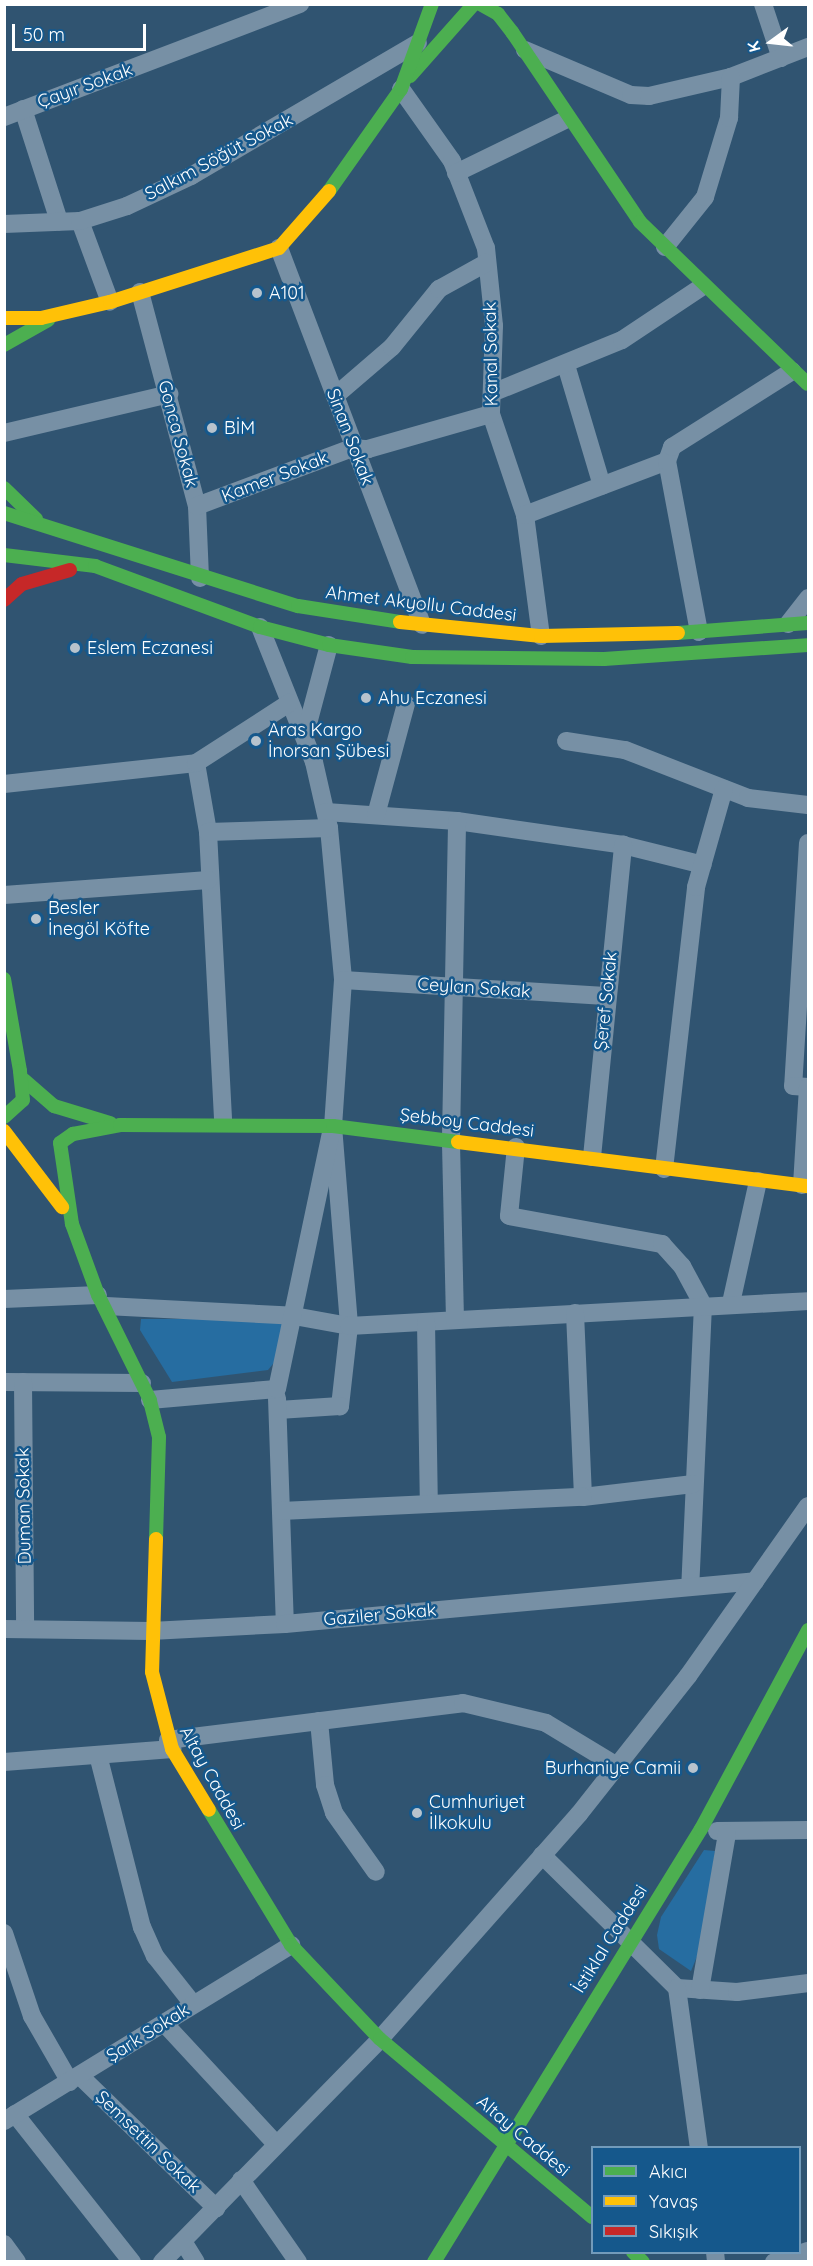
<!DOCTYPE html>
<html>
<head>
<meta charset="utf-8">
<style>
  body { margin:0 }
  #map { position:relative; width:813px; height:2266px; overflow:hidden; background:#305471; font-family:Quicksand,sans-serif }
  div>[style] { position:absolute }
  .green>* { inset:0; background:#266da1 }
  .street>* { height:18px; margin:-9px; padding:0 9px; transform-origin:9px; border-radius:9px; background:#7790a5 }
  .fast>* { height:14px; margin:-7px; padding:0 7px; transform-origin:7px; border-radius:7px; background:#4caf50 }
  .slow>* { height:14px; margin:-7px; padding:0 7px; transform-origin:7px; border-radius:7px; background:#ffc107 }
  .jam>* { height:14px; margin:-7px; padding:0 7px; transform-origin:7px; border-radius:7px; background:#c62828 }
  .dots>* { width:16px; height:16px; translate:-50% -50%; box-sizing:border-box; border:3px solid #15588c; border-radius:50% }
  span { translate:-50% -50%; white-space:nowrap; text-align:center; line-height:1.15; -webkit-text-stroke:5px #15588c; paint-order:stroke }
  .street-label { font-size:18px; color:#fff }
  .poi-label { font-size:18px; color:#fff }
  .left { translate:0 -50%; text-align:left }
  .right { translate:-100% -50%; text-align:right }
  .frame { position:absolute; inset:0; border:6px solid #fff; pointer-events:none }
  .legend { position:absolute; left:591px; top:2146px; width:210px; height:108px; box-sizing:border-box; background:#15588c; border:2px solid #739bba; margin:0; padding:8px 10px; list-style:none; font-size:18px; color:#fff }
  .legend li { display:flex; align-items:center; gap:12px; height:30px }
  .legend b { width:30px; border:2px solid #739bba }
  .north { position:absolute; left:741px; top:12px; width:60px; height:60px; -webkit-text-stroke:4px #15588c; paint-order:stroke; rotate:255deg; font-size:16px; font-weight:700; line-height:24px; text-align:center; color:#fff }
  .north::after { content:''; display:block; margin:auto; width:21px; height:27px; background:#fff; clip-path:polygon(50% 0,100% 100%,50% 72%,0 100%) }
  .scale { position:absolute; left:12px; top:24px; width:134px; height:27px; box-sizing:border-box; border:3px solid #fff; border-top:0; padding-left:8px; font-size:18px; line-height:21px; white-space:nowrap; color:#fff; -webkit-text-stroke:4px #15588c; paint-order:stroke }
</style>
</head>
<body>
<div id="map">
  <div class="green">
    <div style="clip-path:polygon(141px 1319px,285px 1319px,278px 1358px,268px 1370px,172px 1382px,140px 1330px)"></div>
    <div style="clip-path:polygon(704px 1850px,715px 1851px,701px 1947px,691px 1971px,659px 1949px,657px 1935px,661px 1917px)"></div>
  </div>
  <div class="street">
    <div style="left:763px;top:4px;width:57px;rotate:71.6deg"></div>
    <div style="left:525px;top:50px;width:115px;rotate:23deg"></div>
    <div style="left:631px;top:95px;width:18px;rotate:3deg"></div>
    <div style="left:649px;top:96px;width:84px;rotate:-13deg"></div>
    <div style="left:731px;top:77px;width:83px;rotate:-21.3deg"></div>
    <div style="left:401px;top:89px;width:88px;rotate:54.7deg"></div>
    <div style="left:452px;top:161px;width:93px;rotate:68.7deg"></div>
    <div style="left:486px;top:248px;width:78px;rotate:84.1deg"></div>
    <div style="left:494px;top:326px;width:88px;rotate:92deg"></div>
    <div style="left:491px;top:414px;width:107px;rotate:71.4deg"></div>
    <div style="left:525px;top:515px;width:122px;rotate:82.5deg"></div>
    <div style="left:23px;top:109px;width:118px;rotate:72.2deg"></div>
    <div style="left:4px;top:117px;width:317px;rotate:-20.9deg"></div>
    <div style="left:456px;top:173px;width:123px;rotate:-25.9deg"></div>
    <div style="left:80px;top:221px;width:86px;rotate:69.7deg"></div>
    <div style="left:4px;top:224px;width:76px;rotate:-2.3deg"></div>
    <div style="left:80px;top:221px;width:49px;rotate:-17.7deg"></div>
    <div style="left:127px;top:206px;width:71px;rotate:-25.1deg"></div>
    <div style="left:191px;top:176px;width:263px;rotate:-30.4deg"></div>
    <div style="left:665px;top:247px;width:64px;rotate:-51.3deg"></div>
    <div style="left:705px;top:197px;width:83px;rotate:-73.1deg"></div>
    <div style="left:729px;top:118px;width:41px;rotate:-87.2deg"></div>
    <div style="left:279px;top:248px;width:403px;rotate:69.2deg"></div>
    <div style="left:140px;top:292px;width:221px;rotate:75.1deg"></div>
    <div style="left:197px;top:506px;width:72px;rotate:87.6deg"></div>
    <div style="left:566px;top:365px;width:126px;rotate:73.4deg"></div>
    <div style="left:492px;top:393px;width:140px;rotate:-22.2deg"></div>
    <div style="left:622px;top:340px;width:97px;rotate:-33.7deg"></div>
    <div style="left:335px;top:396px;width:75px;rotate:-40.7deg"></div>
    <div style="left:392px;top:347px;width:75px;rotate:-51deg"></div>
    <div style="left:439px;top:289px;width:54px;rotate:-29deg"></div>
    <div style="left:4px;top:433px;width:170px;rotate:-13.3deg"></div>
    <div style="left:197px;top:506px;width:165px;rotate:-20.5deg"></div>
    <div style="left:352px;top:448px;width:16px;rotate:4deg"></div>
    <div style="left:368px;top:449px;width:128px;rotate:-15.9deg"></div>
    <div style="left:525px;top:515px;width:152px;rotate:-20.8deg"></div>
    <div style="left:788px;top:624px;width:33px;rotate:-52deg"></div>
    <div style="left:260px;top:627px;width:145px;rotate:68.2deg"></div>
    <div style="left:314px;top:762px;width:68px;rotate:77.2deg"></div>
    <div style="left:329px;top:828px;width:153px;rotate:84.7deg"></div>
    <div style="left:343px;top:980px;width:146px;rotate:93.9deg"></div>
    <div style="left:333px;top:1126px;width:201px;rotate:85.4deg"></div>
    <div style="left:349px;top:1326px;width:81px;rotate:96.4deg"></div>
    <div style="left:340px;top:1406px;width:62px;rotate:176.3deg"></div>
    <div style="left:699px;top:632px;width:174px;rotate:-100.6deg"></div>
    <div style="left:667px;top:461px;width:15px;rotate:-70deg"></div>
    <div style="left:672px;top:447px;width:142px;rotate:-32.3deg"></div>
    <div style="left:305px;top:735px;width:93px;rotate:-75.1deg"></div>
    <div style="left:566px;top:741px;width:60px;rotate:8.7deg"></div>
    <div style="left:625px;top:750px;width:132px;rotate:21.3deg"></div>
    <div style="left:748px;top:798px;width:60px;rotate:6.7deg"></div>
    <div style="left:196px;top:763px;width:70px;rotate:80.1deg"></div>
    <div style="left:208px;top:832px;width:290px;rotate:87deg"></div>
    <div style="left:4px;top:784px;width:193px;rotate:-6.2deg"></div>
    <div style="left:196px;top:763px;width:111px;rotate:-32.8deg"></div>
    <div style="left:326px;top:812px;width:131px;rotate:3.9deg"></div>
    <div style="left:457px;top:821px;width:168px;rotate:8.2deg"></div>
    <div style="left:623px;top:845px;width:82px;rotate:14deg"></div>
    <div style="left:376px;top:815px;width:115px;rotate:-74.9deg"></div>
    <div style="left:208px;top:832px;width:121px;rotate:-1.9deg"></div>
    <div style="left:808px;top:843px;width:243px;rotate:93.5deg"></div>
    <div style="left:793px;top:1086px;width:15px;rotate:4deg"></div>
    <div style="left:4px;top:895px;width:205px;rotate:-4.2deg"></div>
    <div style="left:343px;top:980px;width:263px;rotate:3.5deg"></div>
    <div style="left:516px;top:1147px;width:69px;rotate:95.8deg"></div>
    <div style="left:509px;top:1216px;width:156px;rotate:10.4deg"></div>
    <div style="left:662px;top:1244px;width:30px;rotate:48deg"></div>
    <div style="left:682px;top:1266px;width:44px;rotate:61.7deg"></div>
    <div style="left:703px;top:1305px;width:282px;rotate:92.6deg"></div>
    <div style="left:592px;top:1157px;width:314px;rotate:-84.3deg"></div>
    <div style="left:664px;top:1169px;width:284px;rotate:-83.5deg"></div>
    <div style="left:696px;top:887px;width:102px;rotate:-74.1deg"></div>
    <div style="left:802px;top:1185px;width:98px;rotate:-86.5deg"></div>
    <div style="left:4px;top:1299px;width:94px;rotate:-2.4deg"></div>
    <div style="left:731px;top:1303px;width:125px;rotate:-77.5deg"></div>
    <div style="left:106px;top:1306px;width:188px;rotate:3deg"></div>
    <div style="left:294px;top:1316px;width:56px;rotate:10.3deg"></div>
    <div style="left:349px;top:1326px;width:460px;rotate:-3.1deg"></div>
    <div style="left:575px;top:1313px;width:184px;rotate:87.5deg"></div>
    <div style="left:583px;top:1497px;width:111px;rotate:-6.7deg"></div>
    <div style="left:455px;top:1320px;width:183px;rotate:-91.3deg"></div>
    <div style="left:451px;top:1137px;width:316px;rotate:-88.9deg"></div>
    <div style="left:426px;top:1322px;width:182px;rotate:89.1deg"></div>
    <div style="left:4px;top:1382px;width:138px;rotate:0.4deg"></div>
    <div style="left:23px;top:1382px;width:247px;rotate:89.5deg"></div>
    <div style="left:277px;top:1398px;width:226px;rotate:88deg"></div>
    <div style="left:150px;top:1400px;width:127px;rotate:-5deg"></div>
    <div style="left:277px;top:1389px;width:262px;rotate:-78.1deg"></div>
    <div style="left:281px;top:1511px;width:302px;rotate:-2.7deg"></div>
    <div style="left:4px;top:1629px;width:147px;rotate:0.8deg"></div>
    <div style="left:151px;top:1631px;width:134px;rotate:-3deg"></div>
    <div style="left:285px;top:1624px;width:472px;rotate:-5.2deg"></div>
    <div style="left:319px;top:1721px;width:64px;rotate:84.6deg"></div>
    <div style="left:325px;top:1785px;width:29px;rotate:72deg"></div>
    <div style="left:334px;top:1813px;width:72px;rotate:54.6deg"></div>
    <div style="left:168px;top:1740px;width:297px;rotate:-7.1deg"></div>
    <div style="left:463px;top:1703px;width:85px;rotate:13.5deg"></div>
    <div style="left:546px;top:1723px;width:83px;rotate:31.2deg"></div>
    <div style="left:98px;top:1755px;width:178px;rotate:75.7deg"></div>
    <div style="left:142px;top:1927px;width:32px;rotate:66deg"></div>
    <div style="left:155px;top:1956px;width:61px;rotate:51.6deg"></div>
    <div style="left:4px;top:1762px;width:169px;rotate:-4.4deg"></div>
    <div style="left:717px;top:1831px;width:91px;rotate:-0.6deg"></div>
    <div style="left:542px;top:1855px;width:190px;rotate:44.6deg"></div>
    <div style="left:677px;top:1988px;width:60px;rotate:3.8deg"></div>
    <div style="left:737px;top:1992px;width:72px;rotate:-7.2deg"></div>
    <div style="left:4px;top:1933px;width:88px;rotate:71.4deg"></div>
    <div style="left:32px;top:2016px;width:76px;rotate:60.1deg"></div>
    <div style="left:677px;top:1988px;width:162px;rotate:82.2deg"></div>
    <div style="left:700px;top:1990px;width:159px;rotate:-80.2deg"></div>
    <div style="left:164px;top:2023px;width:165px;rotate:47.2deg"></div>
    <div style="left:80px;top:2076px;width:190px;rotate:44.1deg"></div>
    <div style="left:15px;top:2114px;width:189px;rotate:51.7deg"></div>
    <div style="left:4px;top:2121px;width:337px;rotate:-31.5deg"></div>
    <div style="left:241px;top:2180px;width:100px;rotate:55.2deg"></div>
    <div style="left:184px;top:2243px;width:22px;rotate:58deg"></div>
    <div style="left:4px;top:2244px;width:22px;rotate:54deg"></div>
    <div style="left:715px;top:2252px;width:10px;rotate:84deg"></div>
    <div style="left:162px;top:2262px;width:312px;rotate:-45.6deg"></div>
    <div style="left:380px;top:2039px;width:300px;rotate:-48.5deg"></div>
    <div style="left:579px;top:1814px;width:176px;rotate:-51.7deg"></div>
    <div style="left:688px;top:1676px;width:208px;rotate:-54.8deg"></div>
    <div style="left:774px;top:2262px;width:36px;rotate:-18deg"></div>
  </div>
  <div class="fast">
    <div style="left:480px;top:4px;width:21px;rotate:29deg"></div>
    <div style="left:498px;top:14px;width:23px;rotate:52deg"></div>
    <div style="left:512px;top:32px;width:229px;rotate:56deg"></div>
    <div style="left:640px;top:222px;width:233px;rotate:44deg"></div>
    <div style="left:410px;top:76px;width:96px;rotate:-48.4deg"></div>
    <div style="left:329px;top:191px;width:125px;rotate:-54.8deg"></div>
    <div style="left:401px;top:89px;width:90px;rotate:-70deg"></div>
    <div style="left:4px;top:345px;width:51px;rotate:-29.6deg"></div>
    <div style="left:4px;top:488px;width:45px;rotate:44.1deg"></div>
    <div style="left:4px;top:513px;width:308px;rotate:17.6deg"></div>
    <div style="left:298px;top:606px;width:103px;rotate:8.9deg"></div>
    <div style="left:4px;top:555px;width:92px;rotate:6.9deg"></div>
    <div style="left:95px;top:566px;width:176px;rotate:20.3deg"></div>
    <div style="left:260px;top:627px;width:71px;rotate:14.6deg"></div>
    <div style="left:329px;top:645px;width:84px;rotate:8.2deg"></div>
    <div style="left:412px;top:657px;width:192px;rotate:0.6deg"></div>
    <div style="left:604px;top:659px;width:204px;rotate:-3.9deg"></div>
    <div style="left:678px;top:633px;width:130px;rotate:-4.4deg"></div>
    <div style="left:4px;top:979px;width:93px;rotate:80.1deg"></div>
    <div style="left:24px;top:1080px;width:40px;rotate:41deg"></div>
    <div style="left:54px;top:1106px;width:59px;rotate:16.9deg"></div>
    <div style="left:4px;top:1117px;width:25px;rotate:-42deg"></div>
    <div style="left:23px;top:1100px;width:29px;rotate:-96deg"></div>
    <div style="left:156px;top:1539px;width:102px;rotate:-88.3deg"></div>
    <div style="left:159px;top:1437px;width:38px;rotate:-104deg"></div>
    <div style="left:150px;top:1400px;width:117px;rotate:-116.3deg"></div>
    <div style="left:98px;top:1295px;width:76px;rotate:-110.1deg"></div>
    <div style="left:72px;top:1224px;width:82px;rotate:-98.4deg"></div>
    <div style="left:60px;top:1143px;width:16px;rotate:-35deg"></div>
    <div style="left:73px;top:1134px;width:48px;rotate:-10.8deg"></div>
    <div style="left:120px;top:1125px;width:213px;rotate:0.3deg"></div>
    <div style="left:333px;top:1126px;width:126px;rotate:7.3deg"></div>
    <div style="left:209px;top:1810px;width:158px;rotate:58.7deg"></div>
    <div style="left:291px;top:1945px;width:129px;rotate:46.6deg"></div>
    <div style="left:380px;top:2039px;width:277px;rotate:40deg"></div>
    <div style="left:633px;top:2252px;width:14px;rotate:45deg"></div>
    <div style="left:434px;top:2262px;width:509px;rotate:-58.34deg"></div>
    <div style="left:701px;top:1829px;width:226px;rotate:-61.7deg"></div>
  </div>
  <div class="slow">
    <div style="left:4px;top:318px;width:37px"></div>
    <div style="left:41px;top:318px;width:71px;rotate:-13.1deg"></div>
    <div style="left:110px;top:302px;width:177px;rotate:-17.7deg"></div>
    <div style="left:279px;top:248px;width:76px;rotate:-48.7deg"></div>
    <div style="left:400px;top:622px;width:142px;rotate:5.7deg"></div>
    <div style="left:541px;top:636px;width:137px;rotate:-1.3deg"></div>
    <div style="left:4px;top:1131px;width:96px;rotate:52.7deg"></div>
    <div style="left:458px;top:1142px;width:353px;rotate:7.2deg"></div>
    <div style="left:156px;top:1539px;width:133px;rotate:91.7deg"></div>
    <div style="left:152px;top:1672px;width:80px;rotate:75.4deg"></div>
    <div style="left:172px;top:1749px;width:71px;rotate:58.8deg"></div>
  </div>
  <div class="jam">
    <div style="left:4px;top:600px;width:24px;rotate:-42deg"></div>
    <div style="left:22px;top:584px;width:50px;rotate:-16.3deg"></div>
  </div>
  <div class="dots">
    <div style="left:257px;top:293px;background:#b7c3cd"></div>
    <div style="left:212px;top:428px;background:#b7c3cd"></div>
    <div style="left:75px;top:648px;background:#b7c3cd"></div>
    <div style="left:366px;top:698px;background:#b7c3cd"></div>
    <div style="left:256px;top:741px;background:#b7c3cd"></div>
    <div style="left:36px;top:919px;background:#b7c3cd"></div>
    <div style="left:693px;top:1768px;background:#b7c3cd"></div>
    <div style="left:417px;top:1813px;background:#b7c3cd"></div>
  </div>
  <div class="street-label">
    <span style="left:85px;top:86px;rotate:-20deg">Çayır Sokak</span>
    <span style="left:219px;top:157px;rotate:-28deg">Salkım Söğüt Sokak</span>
    <span style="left:491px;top:354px;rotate:-91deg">Kanal Sokak</span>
    <span style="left:178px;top:434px;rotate:75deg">Gonca Sokak</span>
    <span style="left:350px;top:437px;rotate:69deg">Sinan Sokak</span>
    <span style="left:275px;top:477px;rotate:-21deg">Kamer Sokak</span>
    <span style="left:421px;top:604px;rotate:7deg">Ahmet Akyollu Caddesi</span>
    <span style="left:474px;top:988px;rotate:4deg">Ceylan Sokak</span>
    <span style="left:606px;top:1001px;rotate:-84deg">Şeref Sokak</span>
    <span style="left:467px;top:1123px;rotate:7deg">Şebboy Caddesi</span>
    <span style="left:24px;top:1506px;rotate:-91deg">Duman Sokak</span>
    <span style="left:380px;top:1615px;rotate:-5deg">Gaziler Sokak</span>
    <span style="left:212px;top:1778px;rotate:61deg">Altay Caddesi</span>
    <span style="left:610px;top:1939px;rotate:-58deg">İstiklal Caddesi</span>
    <span style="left:148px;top:2033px;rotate:-32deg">Şark Sokak</span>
    <span style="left:523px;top:2136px;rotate:40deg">Altay Caddesi</span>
    <span style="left:148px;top:2142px;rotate:44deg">Şemsettin Sokak</span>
  </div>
  <div class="poi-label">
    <span class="left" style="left:269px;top:293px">A101</span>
    <span class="left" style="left:224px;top:428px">BİM</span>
    <span class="left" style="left:87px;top:648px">Eslem Eczanesi</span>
    <span class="left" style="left:378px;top:698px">Ahu Eczanesi</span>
    <span class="left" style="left:268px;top:741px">Aras Kargo<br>İnorsan Şübesi</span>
    <span class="left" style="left:48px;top:919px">Besler<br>İnegöl Köfte</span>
    <span class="right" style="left:681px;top:1768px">Burhaniye Camii</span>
    <span class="left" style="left:429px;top:1813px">Cumhuriyet<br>İlkokulu</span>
  </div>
  <div class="frame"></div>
  <ul class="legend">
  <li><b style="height:8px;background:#4caf50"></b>Akıcı</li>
  <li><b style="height:8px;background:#ffc107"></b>Yavaş</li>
  <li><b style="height:8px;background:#c62828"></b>Sıkışık</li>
  </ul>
  <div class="north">K</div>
  <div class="scale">50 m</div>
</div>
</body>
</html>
